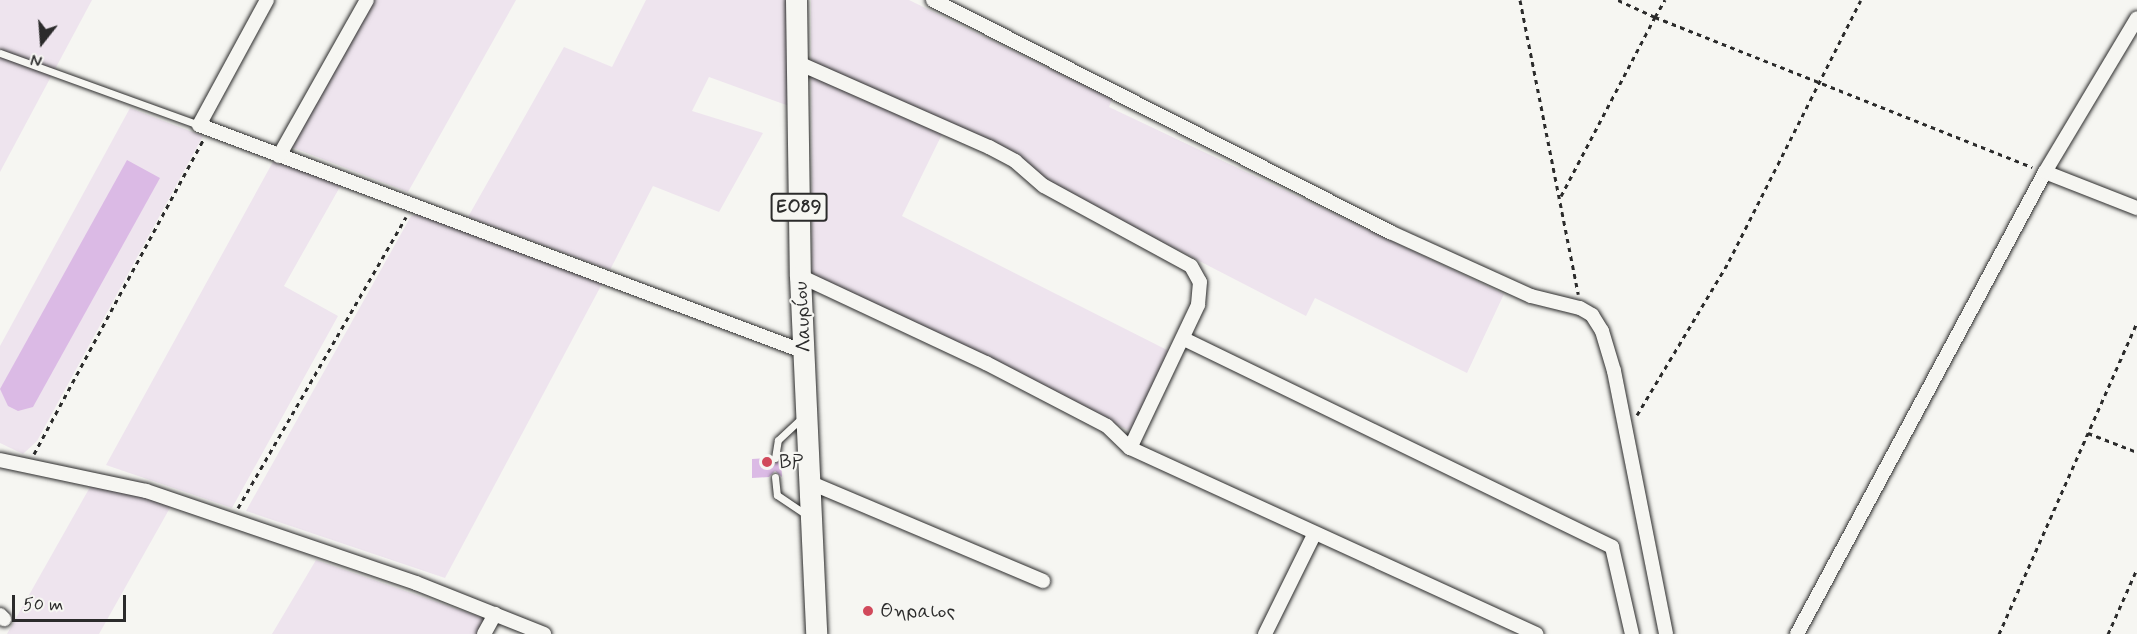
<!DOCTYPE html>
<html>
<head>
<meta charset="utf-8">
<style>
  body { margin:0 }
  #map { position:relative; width:2137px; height:634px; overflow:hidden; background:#f6f6f2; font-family:Mynerve,sans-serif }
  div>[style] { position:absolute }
  .built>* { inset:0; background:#eee4ee }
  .building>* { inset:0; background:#dbbae5 }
  .path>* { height:3px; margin-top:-1.5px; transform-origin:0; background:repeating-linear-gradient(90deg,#2b2b2b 0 4.5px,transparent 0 9px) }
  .roads { filter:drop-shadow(0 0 2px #2b2b2b) drop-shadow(0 0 2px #2b2b2b) }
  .service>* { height:7px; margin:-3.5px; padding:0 3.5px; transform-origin:3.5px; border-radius:3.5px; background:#f6f6f2 }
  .minor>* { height:14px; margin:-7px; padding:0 7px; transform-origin:7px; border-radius:7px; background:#f6f6f2 }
  .primary>* { height:21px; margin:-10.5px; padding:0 10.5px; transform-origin:10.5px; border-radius:10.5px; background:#f6f6f2 }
  .dots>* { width:16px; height:16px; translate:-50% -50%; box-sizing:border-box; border:3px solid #f6f6f2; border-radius:50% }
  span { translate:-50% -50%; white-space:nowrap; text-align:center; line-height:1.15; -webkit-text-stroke:4.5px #f6f6f2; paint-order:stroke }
  .shield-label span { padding:2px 4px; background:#f6f6f2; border:2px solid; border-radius:4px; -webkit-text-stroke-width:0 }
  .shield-label { font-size:18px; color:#2b2b2b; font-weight:700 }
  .street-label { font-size:20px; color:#2b2b2b }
  .poi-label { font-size:20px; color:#2b2b2b }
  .left { translate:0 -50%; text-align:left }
  .north { position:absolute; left:12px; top:12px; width:60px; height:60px; -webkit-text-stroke:4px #f6f6f2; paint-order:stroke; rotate:197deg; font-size:16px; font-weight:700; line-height:24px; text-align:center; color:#2b2b2b }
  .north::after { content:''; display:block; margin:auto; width:21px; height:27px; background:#2b2b2b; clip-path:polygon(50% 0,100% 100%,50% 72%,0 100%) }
  .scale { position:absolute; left:12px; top:595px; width:114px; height:27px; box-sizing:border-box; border:3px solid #2b2b2b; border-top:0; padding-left:8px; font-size:18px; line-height:21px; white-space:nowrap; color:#2b2b2b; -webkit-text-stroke:4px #f6f6f2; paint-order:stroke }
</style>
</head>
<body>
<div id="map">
  <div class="built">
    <div style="clip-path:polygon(0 0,92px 0,0 172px)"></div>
    <div style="clip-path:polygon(363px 0,516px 0,408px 192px,286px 145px)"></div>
    <div style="clip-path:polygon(646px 0,788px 0,789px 106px,709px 77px,692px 111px,763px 133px,719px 212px,653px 186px,610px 270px,468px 217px,564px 47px,612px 67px)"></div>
    <div style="clip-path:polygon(811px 0,909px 0,1112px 99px,1109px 107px,1504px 294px,1467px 373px,1315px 298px,1306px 316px,1046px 182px,947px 124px,902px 216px,1173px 353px,1132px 432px,812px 276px)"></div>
    <div style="clip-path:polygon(130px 108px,203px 136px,37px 441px,23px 454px,0 443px,0 346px)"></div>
    <div style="clip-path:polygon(274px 160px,341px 185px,284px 286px,338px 316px,232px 508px,106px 465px)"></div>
    <div style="clip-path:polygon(424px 213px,603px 282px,445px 578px,246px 511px,411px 216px)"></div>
    <div style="clip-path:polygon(94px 480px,171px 506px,99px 634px,7px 634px)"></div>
    <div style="clip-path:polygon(316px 560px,489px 620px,480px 634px,272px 634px)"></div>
  </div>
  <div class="building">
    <div style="clip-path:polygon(127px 160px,160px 178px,33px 407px,18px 411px,8px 406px,0 389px)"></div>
    <div style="clip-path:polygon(770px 458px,775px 464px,781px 458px,782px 477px,775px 471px,769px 477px,752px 478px,752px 459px)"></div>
  </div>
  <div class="path">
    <div style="left:1520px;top:0;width:300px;rotate:78.8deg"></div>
    <div style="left:1618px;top:0;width:41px;rotate:24.7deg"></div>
    <div style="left:1655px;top:17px;width:20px;rotate:-60deg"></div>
    <div style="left:1561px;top:196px;width:202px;rotate:-62.3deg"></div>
    <div style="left:1655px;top:17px;width:406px;rotate:21.7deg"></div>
    <div style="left:1637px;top:415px;width:179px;rotate:-59.1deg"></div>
    <div style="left:1729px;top:261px;width:292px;rotate:-63.2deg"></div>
    <div style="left:2088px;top:433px;width:53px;rotate:21.2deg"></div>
    <div style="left:34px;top:454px;width:357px;rotate:-61.7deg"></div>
    <div style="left:238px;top:508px;width:336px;rotate:-60deg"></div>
    <div style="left:1999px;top:634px;width:338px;rotate:-66.1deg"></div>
    <div style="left:2108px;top:634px;width:71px;rotate:-66deg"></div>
  </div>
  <div class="roads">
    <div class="service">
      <div style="left:0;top:53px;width:212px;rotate:19.9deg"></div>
      <div style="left:775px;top:458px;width:18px;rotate:-81deg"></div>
      <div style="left:778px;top:440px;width:33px;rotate:-43deg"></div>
      <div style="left:775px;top:477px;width:18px;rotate:84deg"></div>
      <div style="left:777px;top:495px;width:36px;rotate:34deg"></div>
    </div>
    <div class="minor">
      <div style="left:267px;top:0;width:142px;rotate:118.5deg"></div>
      <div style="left:199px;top:125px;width:647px;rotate:20.54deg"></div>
      <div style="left:933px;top:0;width:513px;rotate:26.92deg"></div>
      <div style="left:1390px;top:232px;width:155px;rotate:24.4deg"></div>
      <div style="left:1531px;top:296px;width:50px;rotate:13.8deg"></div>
      <div style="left:1580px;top:308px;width:14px;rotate:30deg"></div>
      <div style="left:1592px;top:315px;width:19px;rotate:58deg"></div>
      <div style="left:1602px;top:331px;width:42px;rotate:73.3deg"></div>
      <div style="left:1614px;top:371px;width:268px;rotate:78.8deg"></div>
      <div style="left:796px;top:62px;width:211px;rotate:23.8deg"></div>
      <div style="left:989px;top:147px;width:30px;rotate:28deg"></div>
      <div style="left:1015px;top:161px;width:38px;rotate:41deg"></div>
      <div style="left:1044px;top:186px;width:167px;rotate:28.6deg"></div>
      <div style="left:1191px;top:266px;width:18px;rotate:61deg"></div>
      <div style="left:1200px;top:282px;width:23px;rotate:95deg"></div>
      <div style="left:1198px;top:305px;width:158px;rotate:115.4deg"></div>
      <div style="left:279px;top:156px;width:179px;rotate:-60.6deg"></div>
      <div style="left:2045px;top:172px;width:99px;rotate:21.4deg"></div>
      <div style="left:800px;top:276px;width:205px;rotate:25.1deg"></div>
      <div style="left:986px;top:363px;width:136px;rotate:27.5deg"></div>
      <div style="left:1107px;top:426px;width:32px;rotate:44deg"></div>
      <div style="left:1130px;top:448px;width:447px;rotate:24.6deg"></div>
      <div style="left:1184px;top:339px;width:476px;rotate:25.9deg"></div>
      <div style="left:1612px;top:547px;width:89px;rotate:77.1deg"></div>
      <div style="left:0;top:460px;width:149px;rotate:12deg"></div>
      <div style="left:146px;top:491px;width:285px;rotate:18.8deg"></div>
      <div style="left:416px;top:583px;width:138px;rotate:21.7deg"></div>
      <div style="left:811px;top:483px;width:252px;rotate:22.9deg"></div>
      <div style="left:0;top:615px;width:6px;rotate:45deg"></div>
      <div style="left:484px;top:634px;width:23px;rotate:-61deg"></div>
      <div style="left:1265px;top:634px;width:110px;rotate:-63.7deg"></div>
      <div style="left:1797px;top:634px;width:524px;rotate:-61.77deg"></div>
      <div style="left:2045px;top:172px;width:179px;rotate:-59.1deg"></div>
    </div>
    <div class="primary">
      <div style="left:796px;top:0;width:276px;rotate:89.2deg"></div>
      <div style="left:800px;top:276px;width:358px;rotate:87.4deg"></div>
    </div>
  </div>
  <div class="dots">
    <div style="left:767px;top:462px;background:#d1495b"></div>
    <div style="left:868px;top:611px;background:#d1495b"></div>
  </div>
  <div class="shield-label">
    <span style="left:799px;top:207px">ΕΟ89</span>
  </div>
  <div class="street-label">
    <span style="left:803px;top:317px;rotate:-93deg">Λαυρίου</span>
  </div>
  <div class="poi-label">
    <span class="left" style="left:779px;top:462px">BP</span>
    <span class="left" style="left:880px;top:611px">Θηραιος</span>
  </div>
  <div class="north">N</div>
  <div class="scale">50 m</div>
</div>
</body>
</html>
